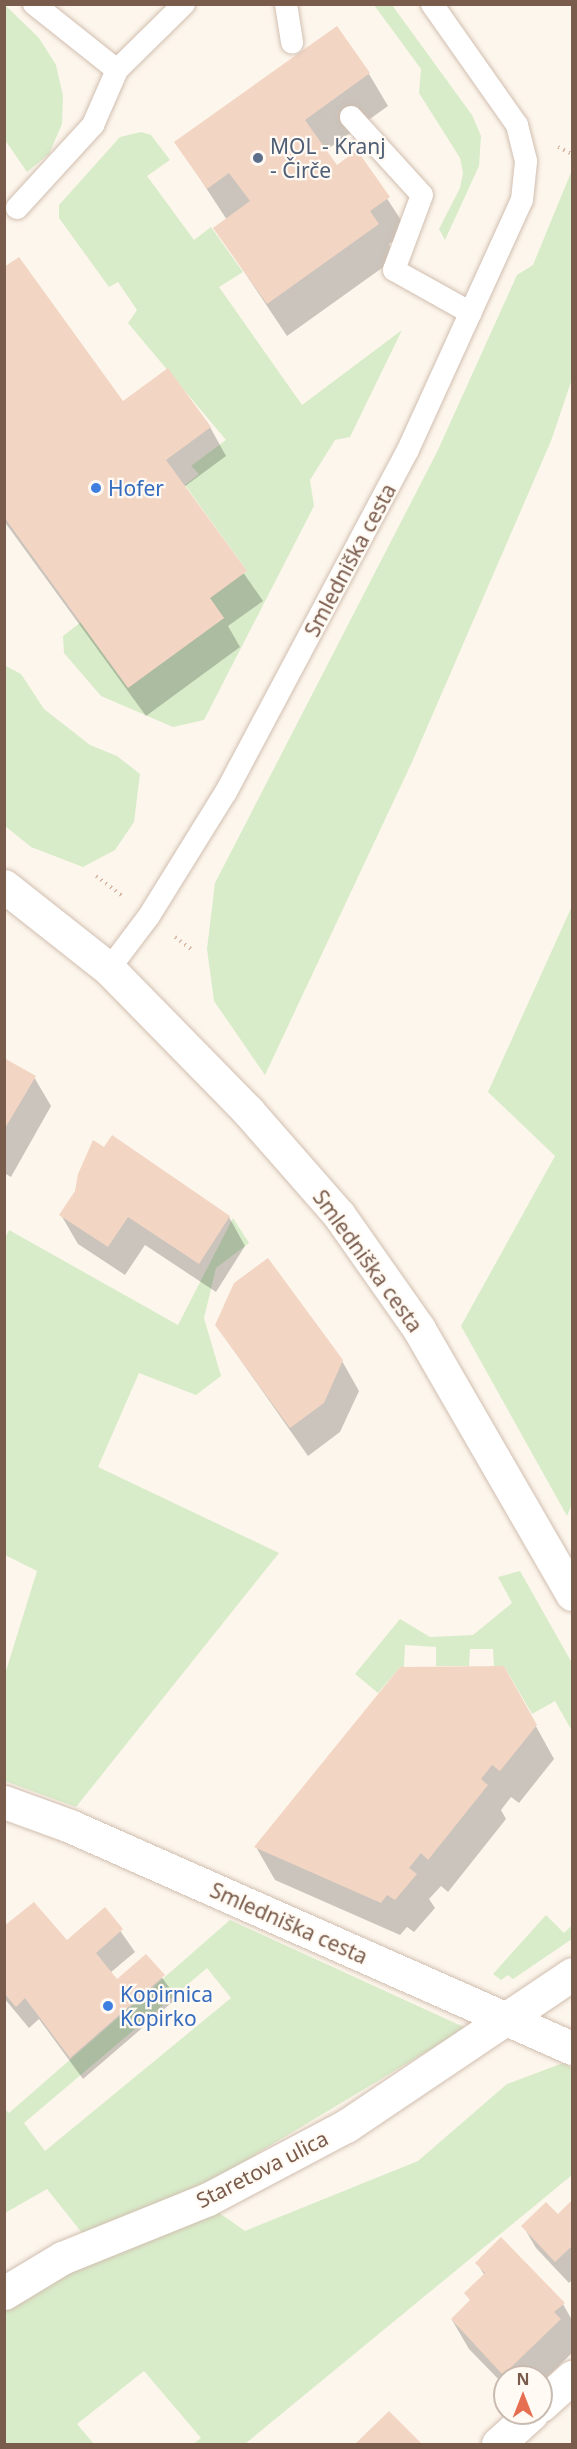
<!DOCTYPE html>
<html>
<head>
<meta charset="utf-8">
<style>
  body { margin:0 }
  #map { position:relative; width:577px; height:2449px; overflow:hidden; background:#fdf6ec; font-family:"Noto Sans",sans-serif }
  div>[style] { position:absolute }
  .green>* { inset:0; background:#d8ecc9 }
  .shadow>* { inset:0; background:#0003 }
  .building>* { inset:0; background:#f3d5c3 }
  .path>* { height:4px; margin-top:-2px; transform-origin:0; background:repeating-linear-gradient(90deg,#d9b8a5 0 1.5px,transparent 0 6px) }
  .roads { filter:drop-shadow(0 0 2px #d1beb0) drop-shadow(0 0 2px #d1beb0) }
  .lane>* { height:22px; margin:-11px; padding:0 11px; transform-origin:11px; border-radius:11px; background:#fff }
  .street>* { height:33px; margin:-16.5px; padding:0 16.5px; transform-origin:16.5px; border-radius:16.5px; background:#fff }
  .secondary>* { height:33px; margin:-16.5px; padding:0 16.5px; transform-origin:16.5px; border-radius:16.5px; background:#fff }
  .dots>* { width:16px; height:16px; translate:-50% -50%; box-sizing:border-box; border:3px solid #fffaf3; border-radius:50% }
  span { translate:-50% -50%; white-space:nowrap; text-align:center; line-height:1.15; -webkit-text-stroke:4.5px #fffaf3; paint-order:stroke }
  .service-label { font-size:21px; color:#4e5e75 }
  .left { translate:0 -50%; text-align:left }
  .shop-label { font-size:21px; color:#366cbe }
  .street-label { font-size:21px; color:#7a5c4d }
  .frame { position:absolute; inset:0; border:6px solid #7a5c4d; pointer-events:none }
  .north { position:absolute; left:493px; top:2365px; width:60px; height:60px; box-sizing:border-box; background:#fffaf3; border:2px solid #cabbb1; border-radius:50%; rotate:0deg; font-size:16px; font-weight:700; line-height:24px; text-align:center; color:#7a5c4d }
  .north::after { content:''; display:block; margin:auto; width:21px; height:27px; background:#e76f51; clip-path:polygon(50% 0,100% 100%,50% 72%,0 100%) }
</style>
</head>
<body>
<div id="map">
  <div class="green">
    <div style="clip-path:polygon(5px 5px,39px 38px,56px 65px,63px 96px,62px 124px,49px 154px,27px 172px,5px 140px)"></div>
    <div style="clip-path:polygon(374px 5px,392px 5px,472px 115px,481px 136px,479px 166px,445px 240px,439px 229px,460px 188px,463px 173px,460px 158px,419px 93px,421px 69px)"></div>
    <div style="clip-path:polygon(141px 132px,151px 135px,170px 160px,147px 176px,194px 240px,211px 227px,243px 272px,219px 287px,302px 405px,402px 330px,350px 437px,335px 440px,310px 480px,314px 506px,204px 720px,173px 727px,101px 696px,64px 653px,63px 636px,81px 622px,129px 687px,224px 618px,210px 598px,247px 571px,185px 485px,199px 474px,191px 466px,226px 440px,128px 323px,137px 310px,118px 282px,109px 287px,59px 218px,59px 205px,120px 137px)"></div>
    <div style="clip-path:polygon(572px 170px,572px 379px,551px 441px,412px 762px,265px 1075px,214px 1001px,207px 949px,215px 883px,437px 452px,517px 275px,533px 265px)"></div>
    <div style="clip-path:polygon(4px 665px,21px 674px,44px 709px,90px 745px,117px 756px,140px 774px,134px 822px,115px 850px,83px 867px,31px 847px,5px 826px)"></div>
    <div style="clip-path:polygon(572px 906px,572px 1504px,567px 1516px,461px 1326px,555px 1156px,488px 1092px)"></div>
    <div style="clip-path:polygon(233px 1218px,249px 1243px,216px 1268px,204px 1318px,221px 1376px,196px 1395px,139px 1373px,98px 1467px,279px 1553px,76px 1807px,5px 1781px,5px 1674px,37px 1571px,5px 1555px,5px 1238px,9px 1230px,178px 1325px)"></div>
    <div style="clip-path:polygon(520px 1571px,572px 1663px,572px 1731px,555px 1701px,532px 1714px,504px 1666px,494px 1666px,493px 1649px,470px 1649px,469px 1666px,436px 1666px,436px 1647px,405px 1645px,404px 1667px,400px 1667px,378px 1693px,355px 1674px,400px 1619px,430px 1637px,473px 1635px,512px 1603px,498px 1577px)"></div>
    <div style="clip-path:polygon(546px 1915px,564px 1933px,572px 1925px,572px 1939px,513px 1979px,508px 1975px,501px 1980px,493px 1974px)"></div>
    <div style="clip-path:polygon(evenodd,230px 1920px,466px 2028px,218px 2177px,83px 2234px,47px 2189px,5px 2213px,4px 2108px,9px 2113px,230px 1920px,207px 1968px,231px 1998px,45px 2151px,24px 2123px,207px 1968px)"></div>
    <div style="clip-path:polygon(563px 2063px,572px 2068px,572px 2175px,245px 2444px,193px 2444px,201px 2438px,144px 2371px,77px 2424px,94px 2444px,5px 2444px,4px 2302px,49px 2277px,215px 2210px,245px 2231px,418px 2161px,507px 2084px)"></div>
  </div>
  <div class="shadow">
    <div style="clip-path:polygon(369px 74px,388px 106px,325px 151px,337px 167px,357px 152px,408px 231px,389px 244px,396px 258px,287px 336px,215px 228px,227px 220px,176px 142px)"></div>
    <div style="clip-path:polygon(4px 269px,123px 403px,210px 427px,226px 456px,184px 487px,263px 601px,228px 626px,240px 647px,146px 716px,4px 521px)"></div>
    <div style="clip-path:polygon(4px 1060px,34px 1077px,51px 1106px,11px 1177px,4px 1173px)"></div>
    <div style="clip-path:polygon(61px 1215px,229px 1217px,245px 1246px,216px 1292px,145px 1245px,125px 1275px,78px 1244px)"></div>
    <div style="clip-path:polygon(216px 1325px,342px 1361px,359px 1391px,340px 1432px,308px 1456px)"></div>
    <div style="clip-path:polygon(522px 1701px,554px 1759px,519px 1803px,511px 1797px,501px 1810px,506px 1819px,448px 1892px,441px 1886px,429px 1899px,435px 1908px,414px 1932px,407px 1927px,400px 1935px,275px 1880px,256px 1847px)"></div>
    <div style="clip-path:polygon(105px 1909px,135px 1952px,110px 1973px,117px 1981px,146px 1956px,177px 1998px,83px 2079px,39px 2019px,29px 2028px,4px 1998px,4px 1928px,66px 1942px)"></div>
    <div style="clip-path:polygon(572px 2202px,572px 2280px,569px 2283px,536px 2248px,523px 2226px,558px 2217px)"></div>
    <div style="clip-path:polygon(477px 2263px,563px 2304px,572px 2320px,572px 2353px,541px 2383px,541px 2377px,505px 2377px,505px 2386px,469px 2349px,452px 2320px,471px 2302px,466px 2293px,485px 2276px)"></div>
    <div style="clip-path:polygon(389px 2413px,420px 2444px,357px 2444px)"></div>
  </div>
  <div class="building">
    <div style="clip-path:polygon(337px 26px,370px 73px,305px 120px,337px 165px,357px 150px,390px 197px,370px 211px,379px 224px,267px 304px,213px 228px,250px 201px,229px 173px,207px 189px,174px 142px)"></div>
    <div style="clip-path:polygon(19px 257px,123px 401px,168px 368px,211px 427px,166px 460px,247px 571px,210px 598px,224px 618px,128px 688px,4px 517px,4px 267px)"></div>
    <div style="clip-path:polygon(4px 1058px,36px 1076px,4px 1130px)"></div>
    <div style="clip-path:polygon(112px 1135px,230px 1216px,199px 1264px,128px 1217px,108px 1247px,59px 1215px,75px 1191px,78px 1174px,93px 1140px,104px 1147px)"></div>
    <div style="clip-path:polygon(268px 1258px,343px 1360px,324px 1403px,290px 1428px,215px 1325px,234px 1283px)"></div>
    <div style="clip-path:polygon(504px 1666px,537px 1725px,500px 1771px,492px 1765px,481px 1779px,488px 1785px,428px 1860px,421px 1853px,409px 1868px,417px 1874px,395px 1900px,387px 1895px,381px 1903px,254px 1847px,400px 1667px)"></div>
    <div style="clip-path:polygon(34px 1902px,67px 1940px,105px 1907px,123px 1929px,96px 1953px,117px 1979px,146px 1954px,165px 1975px,70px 2058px,25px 1998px,16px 2007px,4px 1993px,4px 1926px)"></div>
    <div style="clip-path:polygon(572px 2200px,572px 2246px,555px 2262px,521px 2226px,546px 2202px,558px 2214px)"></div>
    <div style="clip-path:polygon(501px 2237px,565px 2303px,554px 2312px,561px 2319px,503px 2375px,451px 2319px,470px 2300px,464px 2293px,485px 2273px,475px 2263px)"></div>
    <div style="clip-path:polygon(389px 2411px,422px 2444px,355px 2444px)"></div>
  </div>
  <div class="path">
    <div style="left:558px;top:147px;width:16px;rotate:27deg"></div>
    <div style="left:96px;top:876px;width:35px;rotate:37deg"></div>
    <div style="left:175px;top:937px;width:20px;rotate:37deg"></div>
  </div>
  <div class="roads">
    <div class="lane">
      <div style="left:34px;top:4px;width:106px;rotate:38.5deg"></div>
      <div style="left:286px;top:4px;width:39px;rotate:81deg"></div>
      <div style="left:351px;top:117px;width:105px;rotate:47.7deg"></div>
      <div style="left:422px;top:195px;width:80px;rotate:110.5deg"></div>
      <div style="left:394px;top:270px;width:88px;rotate:29.2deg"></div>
      <div style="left:17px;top:208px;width:113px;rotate:-47.5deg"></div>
      <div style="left:93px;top:125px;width:60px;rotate:-66.4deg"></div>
      <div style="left:117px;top:70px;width:94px;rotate:-44.6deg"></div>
      <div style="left:109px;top:969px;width:66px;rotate:-53deg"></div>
      <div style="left:149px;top:916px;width:146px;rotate:-58.2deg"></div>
      <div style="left:226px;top:792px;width:385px;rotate:-62deg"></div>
      <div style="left:407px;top:452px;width:277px;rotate:-65.5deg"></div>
      <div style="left:522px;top:200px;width:39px;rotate:-84deg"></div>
      <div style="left:526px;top:161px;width:37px;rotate:-104deg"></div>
      <div style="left:517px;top:125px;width:148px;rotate:-125.1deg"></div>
    </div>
    <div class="street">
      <div style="left:4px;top:1802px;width:70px;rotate:20deg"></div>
      <div style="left:70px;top:1826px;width:549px;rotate:23.86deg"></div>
      <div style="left:4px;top:2293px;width:68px;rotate:-31.1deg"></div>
      <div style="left:62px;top:2258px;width:157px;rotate:-22deg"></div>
      <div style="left:208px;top:2199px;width:156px;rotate:-27.9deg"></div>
      <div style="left:346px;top:2126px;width:272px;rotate:-33.9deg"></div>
      <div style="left:541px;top:2405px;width:42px;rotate:-42.1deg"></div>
      <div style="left:498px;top:2444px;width:46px;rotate:-42.4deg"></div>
    </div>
    <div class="secondary">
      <div style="left:4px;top:886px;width:134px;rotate:38.3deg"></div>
      <div style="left:109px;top:969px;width:199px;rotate:45.6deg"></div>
      <div style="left:248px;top:1111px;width:138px;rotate:48.8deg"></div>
      <div style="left:339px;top:1215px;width:139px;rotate:54.9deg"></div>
      <div style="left:419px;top:1329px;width:306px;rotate:60deg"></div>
    </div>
  </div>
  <div class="dots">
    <div style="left:258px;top:158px;background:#5c6f8a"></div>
    <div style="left:96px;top:488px;background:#3f7fe0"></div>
    <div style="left:108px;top:2006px;background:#3f7fe0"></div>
  </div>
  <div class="service-label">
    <span class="left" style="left:270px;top:158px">MOL - Kranj<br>- Čirče</span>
  </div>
  <div class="shop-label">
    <span class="left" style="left:108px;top:488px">Hofer</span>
    <span class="left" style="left:120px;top:2006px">Kopirnica<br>Kopirko</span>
  </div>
  <div class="street-label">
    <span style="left:350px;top:560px;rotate:-62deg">Smledniška cesta</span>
    <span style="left:368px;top:1261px;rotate:54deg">Smledniška cesta</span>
    <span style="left:289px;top:1923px;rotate:24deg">Smledniška cesta</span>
    <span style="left:262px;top:2169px;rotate:-27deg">Staretova ulica</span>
  </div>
  <div class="frame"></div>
  <div class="north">N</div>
</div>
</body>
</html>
